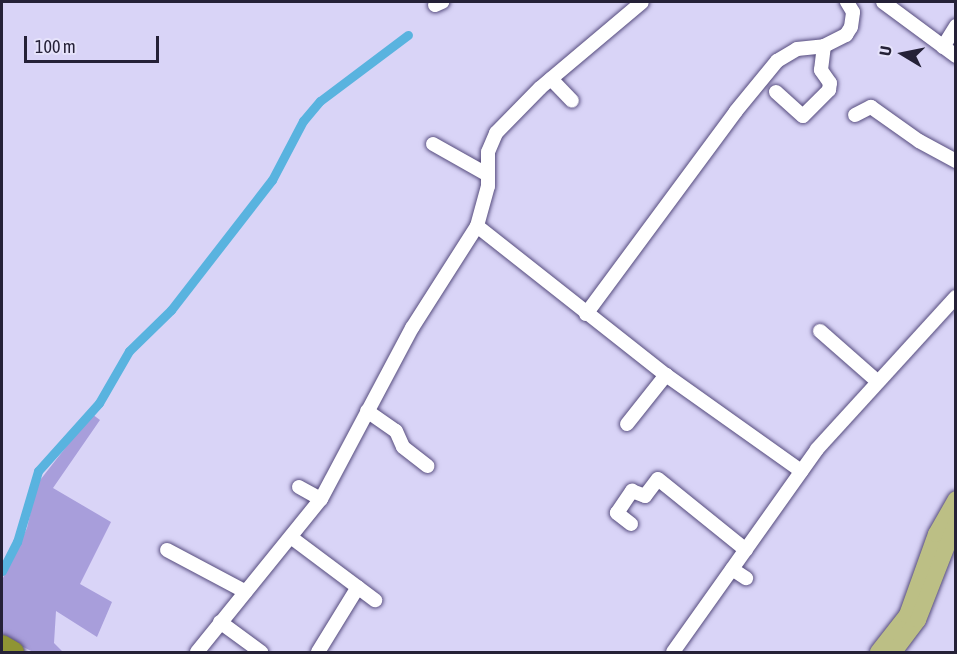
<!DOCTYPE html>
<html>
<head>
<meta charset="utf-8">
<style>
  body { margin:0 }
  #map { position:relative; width:957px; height:654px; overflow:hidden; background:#d9d4f7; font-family:"Asap Condensed",sans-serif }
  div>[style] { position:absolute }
  .green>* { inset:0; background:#a89edb }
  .canal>* { height:9px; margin:-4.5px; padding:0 4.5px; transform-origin:4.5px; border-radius:4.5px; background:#59b3df }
  .roads { filter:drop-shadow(0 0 2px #554b7d) drop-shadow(0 0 2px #554b7d) }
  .minor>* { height:14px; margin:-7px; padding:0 7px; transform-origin:7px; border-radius:7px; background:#fff }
  .major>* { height:16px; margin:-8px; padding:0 8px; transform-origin:8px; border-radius:8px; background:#bcbf85 }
  .highway>* { height:20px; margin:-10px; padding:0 10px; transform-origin:10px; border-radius:10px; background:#8f9434 }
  span { translate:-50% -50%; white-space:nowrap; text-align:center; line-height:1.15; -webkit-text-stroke:5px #e6e3fb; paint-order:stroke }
  .frame { position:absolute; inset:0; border:3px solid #252137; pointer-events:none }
  .north { position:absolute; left:873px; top:24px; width:60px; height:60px; -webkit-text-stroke:4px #e6e3fb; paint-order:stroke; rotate:280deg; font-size:16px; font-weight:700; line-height:24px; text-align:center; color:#252137 }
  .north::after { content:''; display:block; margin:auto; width:21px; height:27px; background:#252137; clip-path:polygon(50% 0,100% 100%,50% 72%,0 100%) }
  .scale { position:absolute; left:24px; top:36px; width:135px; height:27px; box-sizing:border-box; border:3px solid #252137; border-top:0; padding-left:8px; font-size:18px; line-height:21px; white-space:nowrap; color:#252137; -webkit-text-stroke:4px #e6e3fb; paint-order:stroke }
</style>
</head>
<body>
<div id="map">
  <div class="green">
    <div style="clip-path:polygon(92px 414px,100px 420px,53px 488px,111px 522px,80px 584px,112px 602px,97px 637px,56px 611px,54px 643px,63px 652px,33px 652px,2px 636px,2px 580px,27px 528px,37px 484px)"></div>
  </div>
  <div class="canal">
    <div style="left:2px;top:571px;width:33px;rotate:-63deg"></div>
    <div style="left:17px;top:542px;width:74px;rotate:-73.5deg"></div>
    <div style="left:38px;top:471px;width:91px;rotate:-48.1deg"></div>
    <div style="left:99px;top:403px;width:60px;rotate:-60deg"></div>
    <div style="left:129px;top:351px;width:59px;rotate:-44.3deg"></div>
    <div style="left:171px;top:310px;width:165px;rotate:-52.2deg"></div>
    <div style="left:272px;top:180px;width:67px;rotate:-62.3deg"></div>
    <div style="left:303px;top:121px;width:26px;rotate:-50deg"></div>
    <div style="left:320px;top:101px;width:110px;rotate:-36.9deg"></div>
  </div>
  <div class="roads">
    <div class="minor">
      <div style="left:883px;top:2px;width:91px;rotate:36.5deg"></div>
      <div style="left:435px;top:5px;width:8px;rotate:-23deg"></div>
      <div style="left:943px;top:47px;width:25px;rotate:-58deg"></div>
      <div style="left:551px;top:79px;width:30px;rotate:46deg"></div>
      <div style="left:776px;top:92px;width:36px;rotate:42deg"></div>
      <div style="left:803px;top:116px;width:37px;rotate:-45deg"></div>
      <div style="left:829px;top:90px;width:7px;rotate:-82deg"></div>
      <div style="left:830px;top:83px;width:16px;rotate:-125deg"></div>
      <div style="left:821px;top:70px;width:24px;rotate:-83deg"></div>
      <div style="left:824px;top:46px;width:25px;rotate:-27deg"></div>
      <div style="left:846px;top:35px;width:9px;rotate:-58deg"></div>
      <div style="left:851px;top:27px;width:15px;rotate:-82deg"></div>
      <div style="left:853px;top:12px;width:12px;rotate:-121deg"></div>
      <div style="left:855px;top:115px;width:18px;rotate:-27deg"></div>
      <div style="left:871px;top:107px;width:59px;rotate:35.3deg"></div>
      <div style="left:919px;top:141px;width:42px;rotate:28.4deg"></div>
      <div style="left:433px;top:144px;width:63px;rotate:29.4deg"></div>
      <div style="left:477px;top:226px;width:241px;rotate:38.3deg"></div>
      <div style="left:666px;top:375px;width:166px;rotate:35.4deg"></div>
      <div style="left:586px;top:314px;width:252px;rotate:-53.5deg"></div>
      <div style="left:736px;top:111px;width:65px;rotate:-50.6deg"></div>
      <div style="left:777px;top:61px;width:23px;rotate:-31deg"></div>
      <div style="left:797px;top:49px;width:27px;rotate:-6deg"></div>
      <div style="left:820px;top:331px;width:76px;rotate:41.3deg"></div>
      <div style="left:367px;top:411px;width:35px;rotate:35deg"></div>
      <div style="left:396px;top:431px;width:17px;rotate:66deg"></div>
      <div style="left:403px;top:447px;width:31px;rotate:38deg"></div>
      <div style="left:627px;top:424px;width:63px;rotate:-51.5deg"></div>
      <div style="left:299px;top:487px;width:25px;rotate:29deg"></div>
      <div style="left:631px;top:524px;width:18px;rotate:-142deg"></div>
      <div style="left:617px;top:513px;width:27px;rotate:-56deg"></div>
      <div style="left:632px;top:491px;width:14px;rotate:21deg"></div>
      <div style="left:645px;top:496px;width:21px;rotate:-53deg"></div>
      <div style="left:658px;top:479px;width:113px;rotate:38.9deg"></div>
      <div style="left:292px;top:538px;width:104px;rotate:36.8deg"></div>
      <div style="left:167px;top:550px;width:89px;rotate:28deg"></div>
      <div style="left:732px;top:569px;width:17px;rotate:33deg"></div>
      <div style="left:220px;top:622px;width:51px;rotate:36.2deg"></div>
      <div style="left:197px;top:652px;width:197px;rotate:-51deg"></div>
      <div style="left:321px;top:499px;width:194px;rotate:-62deg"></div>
      <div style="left:412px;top:328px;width:121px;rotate:-57.5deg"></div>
      <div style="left:477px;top:226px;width:41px;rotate:-74.6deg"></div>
      <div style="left:488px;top:186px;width:34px;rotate:-90deg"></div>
      <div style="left:488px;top:152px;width:21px;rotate:-67deg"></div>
      <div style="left:496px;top:133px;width:63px;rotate:-45.6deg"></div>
      <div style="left:540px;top:88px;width:133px;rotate:-40.1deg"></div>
      <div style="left:318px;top:652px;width:76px;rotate:-58.4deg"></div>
      <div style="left:673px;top:652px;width:249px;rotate:-54.6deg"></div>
      <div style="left:817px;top:449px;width:206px;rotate:-47.6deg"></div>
    </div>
    <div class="major">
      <div style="left:878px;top:652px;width:47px;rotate:-51.9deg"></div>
      <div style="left:907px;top:615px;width:86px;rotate:-70.3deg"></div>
      <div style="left:936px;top:534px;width:40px;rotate:-60.3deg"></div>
      <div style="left:894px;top:652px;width:40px;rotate:-53deg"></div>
      <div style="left:918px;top:620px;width:104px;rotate:-68.6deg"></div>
    </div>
    <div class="highway">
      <div style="left:2px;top:645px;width:14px;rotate:30deg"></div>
    </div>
  </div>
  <div class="frame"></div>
  <div class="north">U</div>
  <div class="scale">100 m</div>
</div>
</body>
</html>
